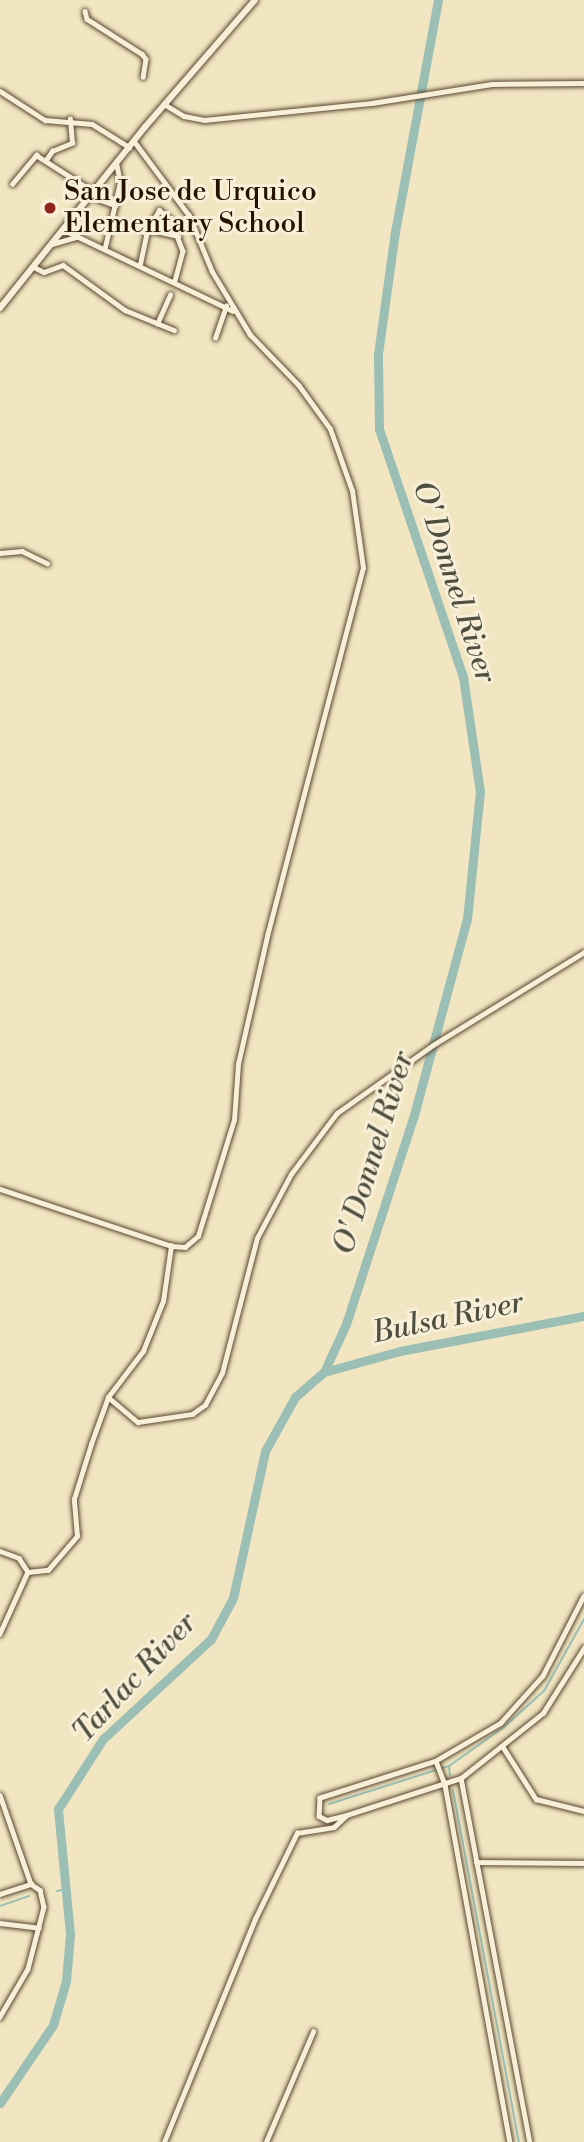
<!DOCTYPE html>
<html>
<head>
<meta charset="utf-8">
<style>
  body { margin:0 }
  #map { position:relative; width:584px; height:2142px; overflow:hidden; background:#f2e6c2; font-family:"Libre Bodoni",serif }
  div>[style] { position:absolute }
  .stream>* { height:2px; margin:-1px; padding:0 1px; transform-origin:1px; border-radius:1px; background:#9bbfb5 }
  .river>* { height:9px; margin:-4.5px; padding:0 4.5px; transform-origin:4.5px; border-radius:4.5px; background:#9bbfb5 }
  .roads { filter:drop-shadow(0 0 2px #594730) drop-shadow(0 0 2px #594730) }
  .street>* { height:4.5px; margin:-2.25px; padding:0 2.25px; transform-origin:2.25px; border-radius:2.25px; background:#f7efd7 }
  .secondary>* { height:6px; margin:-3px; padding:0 3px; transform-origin:3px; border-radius:3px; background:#f7efd7 }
  .dots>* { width:19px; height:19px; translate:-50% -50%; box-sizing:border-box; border:4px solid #f7efd7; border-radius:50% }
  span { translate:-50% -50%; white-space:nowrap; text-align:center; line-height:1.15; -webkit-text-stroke:6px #f7efd7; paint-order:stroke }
  .poi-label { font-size:28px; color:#261200 }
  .left { translate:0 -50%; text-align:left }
  .water-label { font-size:30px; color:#4f4f3f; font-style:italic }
</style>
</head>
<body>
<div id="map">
  <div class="stream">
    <div style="left:449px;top:1767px;width:8px;rotate:83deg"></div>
    <div style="left:453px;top:1790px;width:358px;rotate:79.4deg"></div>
    <div style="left:329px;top:1804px;width:126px;rotate:-17.6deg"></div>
    <div style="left:449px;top:1766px;width:67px;rotate:-35.3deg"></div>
    <div style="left:504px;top:1727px;width:54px;rotate:-42deg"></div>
    <div style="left:544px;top:1691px;width:82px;rotate:-60.9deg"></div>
    <div style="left:57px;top:1891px;width:9px;rotate:-13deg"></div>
    <div style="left:0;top:1906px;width:31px;rotate:-19deg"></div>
  </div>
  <div class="river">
    <div style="left:324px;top:1372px;width:79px;rotate:-15.4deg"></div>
    <div style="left:400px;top:1351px;width:187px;rotate:-10.8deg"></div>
    <div style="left:0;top:2103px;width:94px;rotate:-55.8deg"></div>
    <div style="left:53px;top:2025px;width:46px;rotate:-73.5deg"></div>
    <div style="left:66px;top:1981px;width:47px;rotate:-85.1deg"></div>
    <div style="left:70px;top:1934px;width:126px;rotate:-95.5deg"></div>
    <div style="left:58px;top:1809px;width:83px;rotate:-57.3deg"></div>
    <div style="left:103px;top:1739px;width:147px;rotate:-42.8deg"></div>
    <div style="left:211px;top:1639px;width:47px;rotate:-61.8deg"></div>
    <div style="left:233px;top:1598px;width:150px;rotate:-77.7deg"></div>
    <div style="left:265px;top:1451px;width:62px;rotate:-60.9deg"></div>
    <div style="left:295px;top:1397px;width:38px;rotate:-41deg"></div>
    <div style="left:324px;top:1372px;width:53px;rotate:-65.4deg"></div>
    <div style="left:346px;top:1324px;width:220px;rotate:-72deg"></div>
    <div style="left:414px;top:1115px;width:203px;rotate:-74.9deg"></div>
    <div style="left:467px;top:919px;width:128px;rotate:-84.2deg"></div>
    <div style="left:480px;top:792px;width:116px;rotate:-98.4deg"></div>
    <div style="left:463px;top:677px;width:262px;rotate:-108.7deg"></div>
    <div style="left:379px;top:429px;width:75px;rotate:-90.8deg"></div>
    <div style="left:378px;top:354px;width:123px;rotate:-82.1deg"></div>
    <div style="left:395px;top:232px;width:236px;rotate:-79.5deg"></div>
  </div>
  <div class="roads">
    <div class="street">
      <div style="left:85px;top:11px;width:8px;rotate:76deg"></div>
      <div style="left:87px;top:19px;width:65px;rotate:32.5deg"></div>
      <div style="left:142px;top:54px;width:6px;rotate:51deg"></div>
      <div style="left:146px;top:59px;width:18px;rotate:99deg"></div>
      <div style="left:0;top:91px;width:54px;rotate:32.8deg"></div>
      <div style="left:45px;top:120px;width:47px;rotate:4.9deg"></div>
      <div style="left:92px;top:124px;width:44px;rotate:31.9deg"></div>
      <div style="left:164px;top:104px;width:23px;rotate:31deg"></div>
      <div style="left:184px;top:116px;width:20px;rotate:11deg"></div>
      <div style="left:204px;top:120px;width:169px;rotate:-5.8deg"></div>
      <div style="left:372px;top:103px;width:121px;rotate:-9deg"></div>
      <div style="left:492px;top:84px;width:92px;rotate:-0.6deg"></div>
      <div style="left:46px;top:160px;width:11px;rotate:-56deg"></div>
      <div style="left:52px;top:151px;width:22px;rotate:-22deg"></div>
      <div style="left:72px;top:143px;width:24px;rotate:-95deg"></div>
      <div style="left:12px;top:184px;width:38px;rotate:-50deg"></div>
      <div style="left:36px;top:155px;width:69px;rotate:32.5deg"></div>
      <div style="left:90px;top:196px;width:27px;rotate:20deg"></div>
      <div style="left:111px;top:221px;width:69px;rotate:12.6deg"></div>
      <div style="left:64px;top:230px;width:187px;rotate:25.6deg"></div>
      <div style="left:52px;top:244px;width:26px;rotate:-16deg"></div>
      <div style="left:105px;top:247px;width:67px;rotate:-77deg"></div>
      <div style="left:120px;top:182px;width:19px;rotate:-102deg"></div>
      <div style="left:140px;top:264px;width:34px;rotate:-78deg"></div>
      <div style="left:147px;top:231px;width:24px;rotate:-60deg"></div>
      <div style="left:159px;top:210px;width:16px;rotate:40deg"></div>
      <div style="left:171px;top:220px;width:33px;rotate:69deg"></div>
      <div style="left:183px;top:251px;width:30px;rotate:105deg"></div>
      <div style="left:34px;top:267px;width:11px;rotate:27deg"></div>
      <div style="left:44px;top:272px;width:20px;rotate:-20deg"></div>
      <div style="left:63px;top:265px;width:77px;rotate:36deg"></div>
      <div style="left:125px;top:310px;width:53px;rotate:22.2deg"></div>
      <div style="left:157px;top:324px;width:32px;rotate:-66deg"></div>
      <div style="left:215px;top:338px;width:34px;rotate:-71deg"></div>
      <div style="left:0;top:553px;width:22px;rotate:-5deg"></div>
      <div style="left:22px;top:551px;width:28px;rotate:26deg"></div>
      <div style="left:0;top:1189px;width:180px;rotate:18.4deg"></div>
      <div style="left:171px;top:1246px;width:14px;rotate:4deg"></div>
      <div style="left:185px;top:1247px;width:17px;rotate:-40deg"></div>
      <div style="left:198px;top:1236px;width:121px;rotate:-72.8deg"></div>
      <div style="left:234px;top:1120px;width:56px;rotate:-85.9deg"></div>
      <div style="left:238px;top:1064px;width:131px;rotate:-77.2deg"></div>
      <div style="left:267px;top:936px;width:380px;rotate:-75.4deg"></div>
      <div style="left:363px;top:568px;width:78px;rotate:-98.1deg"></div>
      <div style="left:352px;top:491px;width:66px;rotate:-109.5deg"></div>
      <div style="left:330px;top:429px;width:53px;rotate:-125.8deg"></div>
      <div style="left:299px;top:386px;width:71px;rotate:-133.9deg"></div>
      <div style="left:250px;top:335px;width:74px;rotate:-121.1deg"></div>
      <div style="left:212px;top:272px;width:61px;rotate:-112.3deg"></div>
      <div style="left:189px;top:216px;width:92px;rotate:-126.6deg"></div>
      <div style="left:108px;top:1397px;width:39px;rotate:40deg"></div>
      <div style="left:138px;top:1422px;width:55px;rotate:-8.4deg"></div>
      <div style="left:192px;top:1414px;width:16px;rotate:-35deg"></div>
      <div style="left:205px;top:1405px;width:36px;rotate:-62deg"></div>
      <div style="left:222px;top:1373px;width:139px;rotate:-75.5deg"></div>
      <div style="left:257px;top:1238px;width:72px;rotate:-62deg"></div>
      <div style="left:291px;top:1174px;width:76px;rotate:-53deg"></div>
      <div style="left:337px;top:1113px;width:118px;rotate:-35.3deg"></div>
      <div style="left:433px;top:1045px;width:177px;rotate:-31.6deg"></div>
      <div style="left:0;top:1551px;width:20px;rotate:20deg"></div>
      <div style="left:19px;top:1558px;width:17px;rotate:57deg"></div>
      <div style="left:28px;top:1572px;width:68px;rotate:114.3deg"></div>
      <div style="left:28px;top:1572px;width:20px;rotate:-6deg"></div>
      <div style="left:48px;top:1570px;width:45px;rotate:-49.5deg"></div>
      <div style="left:77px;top:1536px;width:37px;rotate:-95deg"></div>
      <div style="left:74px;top:1499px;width:58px;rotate:-72.8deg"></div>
      <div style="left:91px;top:1444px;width:50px;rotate:-70.1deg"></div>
      <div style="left:108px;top:1397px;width:58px;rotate:-52.7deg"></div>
      <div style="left:143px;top:1351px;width:54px;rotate:-68.2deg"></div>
      <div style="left:163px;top:1301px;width:56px;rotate:-81.7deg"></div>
      <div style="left:584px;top:1596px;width:90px;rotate:117.1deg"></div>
      <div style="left:543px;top:1676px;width:63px;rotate:131.8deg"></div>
      <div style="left:501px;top:1723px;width:75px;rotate:149.7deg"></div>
      <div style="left:436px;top:1761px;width:122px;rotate:162.3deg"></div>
      <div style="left:320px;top:1798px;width:18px;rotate:93deg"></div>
      <div style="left:319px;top:1816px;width:9px;rotate:27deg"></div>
      <div style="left:327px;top:1820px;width:21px;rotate:-14deg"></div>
      <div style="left:347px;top:1815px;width:120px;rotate:-18deg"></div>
      <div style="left:461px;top:1778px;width:105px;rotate:-38.4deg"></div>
      <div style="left:543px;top:1713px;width:77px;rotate:-57.8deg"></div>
      <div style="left:503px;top:1747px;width:62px;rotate:57.6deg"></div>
      <div style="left:536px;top:1799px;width:49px;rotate:14deg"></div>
      <div style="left:436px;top:1761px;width:26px;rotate:69deg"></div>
      <div style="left:445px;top:1785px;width:363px;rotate:79.7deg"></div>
      <div style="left:461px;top:1778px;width:370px;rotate:79.3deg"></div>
      <div style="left:0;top:1795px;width:94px;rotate:70.8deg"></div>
      <div style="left:31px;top:1884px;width:11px;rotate:34deg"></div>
      <div style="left:40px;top:1890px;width:17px;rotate:77deg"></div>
      <div style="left:44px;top:1907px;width:64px;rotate:104.5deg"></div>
      <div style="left:28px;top:1969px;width:56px;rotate:120.3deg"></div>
      <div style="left:476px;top:1862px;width:108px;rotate:0.5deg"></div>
      <div style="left:0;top:1894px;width:33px;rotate:-18deg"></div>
      <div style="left:0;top:1923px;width:39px;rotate:7deg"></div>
      <div style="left:164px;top:2142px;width:241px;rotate:-67.8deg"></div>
      <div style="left:255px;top:1919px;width:96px;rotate:-64deg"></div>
      <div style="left:297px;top:1833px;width:37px;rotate:-9deg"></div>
      <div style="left:334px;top:1827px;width:16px;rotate:-43deg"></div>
      <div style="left:266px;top:2142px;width:120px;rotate:-66.9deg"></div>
    </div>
    <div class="secondary">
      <div style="left:0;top:308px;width:232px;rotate:-51.3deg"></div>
      <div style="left:145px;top:127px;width:168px;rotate:-49.1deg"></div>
    </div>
  </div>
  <div class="dots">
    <div style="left:50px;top:208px;background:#8f2418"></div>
  </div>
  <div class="poi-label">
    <span class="left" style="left:64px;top:208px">San Jose de Urquico<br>Elementary School</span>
  </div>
  <div class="water-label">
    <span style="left:454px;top:582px;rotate:72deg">O' Donnel River</span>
    <span style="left:374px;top:1153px;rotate:-73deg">O' Donnel River</span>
    <span style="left:448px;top:1318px;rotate:-12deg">Bulsa River</span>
    <span style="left:135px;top:1678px;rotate:-47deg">Tarlac River</span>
  </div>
</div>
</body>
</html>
